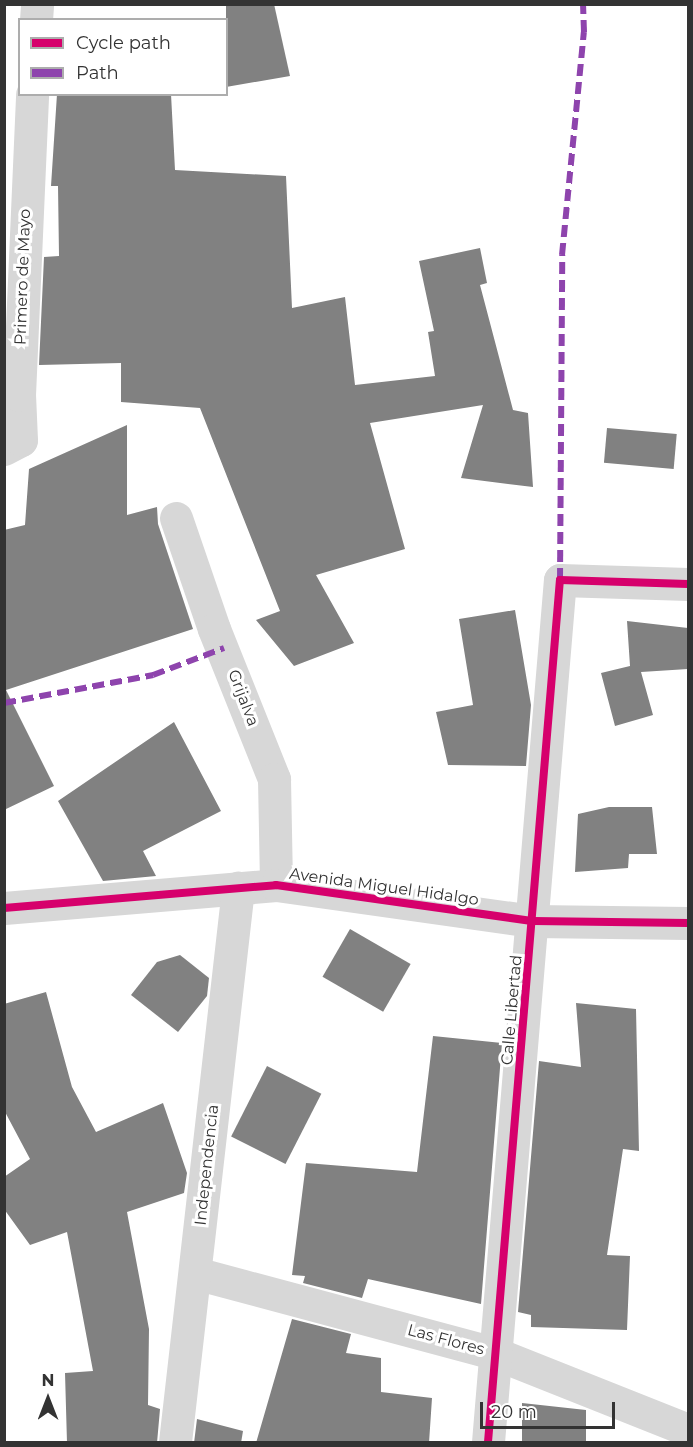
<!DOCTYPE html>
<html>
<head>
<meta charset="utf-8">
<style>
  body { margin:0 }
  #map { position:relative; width:693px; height:1447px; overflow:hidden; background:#fff; font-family:Montserrat,sans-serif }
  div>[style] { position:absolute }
  .building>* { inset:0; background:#818181; transform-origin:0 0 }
  .street>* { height:33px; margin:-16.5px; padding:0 16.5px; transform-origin:16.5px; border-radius:16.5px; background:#d7d7d7 }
  .quiet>* { height:6px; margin-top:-3px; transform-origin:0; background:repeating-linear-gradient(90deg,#8e44ad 0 12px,transparent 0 18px) }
  .cycleway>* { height:8px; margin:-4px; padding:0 4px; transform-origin:4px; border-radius:4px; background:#d6006c }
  span { translate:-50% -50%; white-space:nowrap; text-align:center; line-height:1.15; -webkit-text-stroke:6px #fff; paint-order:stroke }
  .street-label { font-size:16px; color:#333 }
  .frame { position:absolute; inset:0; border:6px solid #333; pointer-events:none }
  .legend { position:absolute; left:18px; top:18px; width:210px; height:78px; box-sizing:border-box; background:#fff; border:2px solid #adadad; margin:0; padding:8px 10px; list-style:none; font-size:18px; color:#333 }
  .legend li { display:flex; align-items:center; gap:12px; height:30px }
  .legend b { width:30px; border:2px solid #adadad }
  .north { position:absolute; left:18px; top:1369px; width:60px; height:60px; -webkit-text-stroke:4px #fff; paint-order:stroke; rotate:0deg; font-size:16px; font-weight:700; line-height:24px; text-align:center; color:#333 }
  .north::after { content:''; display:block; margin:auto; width:21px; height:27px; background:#333; clip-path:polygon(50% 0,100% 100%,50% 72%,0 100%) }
  .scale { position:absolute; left:480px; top:1402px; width:135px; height:27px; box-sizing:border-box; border:3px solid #333; border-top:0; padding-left:8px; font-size:18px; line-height:21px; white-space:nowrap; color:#333; -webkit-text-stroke:4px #fff; paint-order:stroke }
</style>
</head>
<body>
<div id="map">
  <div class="building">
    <div style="clip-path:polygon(226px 4px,274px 4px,290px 76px,226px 87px)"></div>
    <div style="clip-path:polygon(57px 94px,171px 94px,175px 170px,286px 176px,292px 308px,345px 297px,355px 385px,435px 376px,428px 332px,434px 331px,419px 261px,480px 248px,487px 283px,480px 285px,513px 410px,528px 413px,533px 487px,461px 478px,483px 405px,370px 423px,405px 549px,316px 575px,354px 643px,294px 666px,256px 620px,280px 611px,200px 408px,121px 402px,121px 363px,39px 365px,44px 257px,59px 256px,58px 186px,51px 186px)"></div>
    <div style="clip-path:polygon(127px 425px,127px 515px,157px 507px,158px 524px,193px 629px,6px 690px,54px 786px,4px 810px,4px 530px,25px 525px,29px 469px)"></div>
    <div style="left:607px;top:428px;width:70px;height:35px;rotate:5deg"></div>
    <div style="clip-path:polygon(515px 610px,531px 705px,526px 766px,448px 765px,436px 712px,473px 705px,459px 619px)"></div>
    <div style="clip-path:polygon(627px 621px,688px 628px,688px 669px,641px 672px,653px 715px,615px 726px,601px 673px,630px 666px)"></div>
    <div style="clip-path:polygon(174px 722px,221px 811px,143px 851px,156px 876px,103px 881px,58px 801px)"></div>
    <div style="clip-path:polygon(609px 807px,652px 807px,657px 854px,629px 854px,628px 868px,575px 872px,578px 814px)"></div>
    <div style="left:350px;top:929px;width:70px;height:55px;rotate:30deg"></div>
    <div style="clip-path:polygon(180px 955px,209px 978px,207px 996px,178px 1032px,131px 995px,157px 962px)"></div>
    <div style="clip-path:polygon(46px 992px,72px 1087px,96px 1132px,163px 1103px,187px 1173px,184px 1193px,127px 1212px,149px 1329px,148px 1405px,160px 1409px,157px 1443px,67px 1443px,65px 1373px,93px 1371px,67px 1232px,30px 1245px,4px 1209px,4px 1177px,30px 1159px,4px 1110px,4px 1004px)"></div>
    <div style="clip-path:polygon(576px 1003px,636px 1009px,639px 1151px,623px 1149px,607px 1255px,630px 1256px,627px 1330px,531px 1327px,531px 1315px,518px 1312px,539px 1061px,581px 1067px)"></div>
    <div style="clip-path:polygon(433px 1036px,502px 1043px,481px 1304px,368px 1279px,362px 1298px,303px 1283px,305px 1276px,292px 1275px,306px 1163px,417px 1172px)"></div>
    <div style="left:267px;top:1066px;width:61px;height:79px;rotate:27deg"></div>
    <div style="clip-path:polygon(292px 1319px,351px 1334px,346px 1353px,381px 1358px,381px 1392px,432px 1398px,429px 1443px,256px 1443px)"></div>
    <div style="clip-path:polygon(522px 1403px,586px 1410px,586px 1443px,522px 1443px)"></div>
    <div style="clip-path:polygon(197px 1419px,243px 1431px,241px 1443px,194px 1443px)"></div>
  </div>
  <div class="street">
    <div style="left:36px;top:20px;width:16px;rotate:-86deg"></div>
    <div style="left:4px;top:449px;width:19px;rotate:-28deg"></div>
    <div style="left:21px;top:440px;width:45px;rotate:-92.5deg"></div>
    <div style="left:19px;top:395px;width:301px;rotate:-87.5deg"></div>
    <div style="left:176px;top:518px;width:117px;rotate:71.1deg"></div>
    <div style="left:214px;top:629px;width:162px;rotate:68.2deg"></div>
    <div style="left:274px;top:779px;width:106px;rotate:88.9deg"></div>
    <div style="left:4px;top:908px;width:273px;rotate:-4.8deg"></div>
    <div style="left:276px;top:885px;width:260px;rotate:8deg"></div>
    <div style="left:533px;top:921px;width:155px;rotate:0.7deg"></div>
    <div style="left:195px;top:1273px;width:313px;rotate:15deg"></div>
    <div style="left:497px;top:1354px;width:206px;rotate:21.7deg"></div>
    <div style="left:175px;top:1442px;width:558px;rotate:-83.51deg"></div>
    <div style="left:488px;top:1442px;width:865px;rotate:-85.23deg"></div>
    <div style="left:560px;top:580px;width:128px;rotate:1.8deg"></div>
  </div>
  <div class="quiet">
    <div style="left:560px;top:580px;width:325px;rotate:-89.6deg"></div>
    <div style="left:562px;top:255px;width:224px;rotate:-84.4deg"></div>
    <div style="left:584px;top:32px;width:28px;rotate:-92deg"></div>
    <div style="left:4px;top:703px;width:152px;rotate:-10.6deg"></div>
    <div style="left:153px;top:675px;width:76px;rotate:-20.8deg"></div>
  </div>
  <div class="cycleway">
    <div style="left:4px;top:908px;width:273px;rotate:-4.8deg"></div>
    <div style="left:276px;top:885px;width:260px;rotate:8deg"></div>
    <div style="left:533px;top:921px;width:155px;rotate:0.7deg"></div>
    <div style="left:488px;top:1442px;width:865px;rotate:-85.23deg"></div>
    <div style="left:560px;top:580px;width:128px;rotate:1.8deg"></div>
  </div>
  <div class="street-label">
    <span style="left:23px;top:277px;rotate:-88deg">Primero de Mayo</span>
    <span style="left:243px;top:698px;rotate:69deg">Grijalva</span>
    <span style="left:384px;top:887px;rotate:8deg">Avenida Miguel Hidalgo</span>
    <span style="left:512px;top:1010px;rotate:-85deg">Calle Libertad</span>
    <span style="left:207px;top:1165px;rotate:-84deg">Independencia</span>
    <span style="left:446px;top:1340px;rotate:15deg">Las Flores</span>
  </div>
  <div class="frame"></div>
  <ul class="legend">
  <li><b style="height:8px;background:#d6006c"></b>Cycle path</li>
  <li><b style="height:8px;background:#8e44ad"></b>Path</li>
  </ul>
  <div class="north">N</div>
  <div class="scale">20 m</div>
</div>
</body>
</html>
